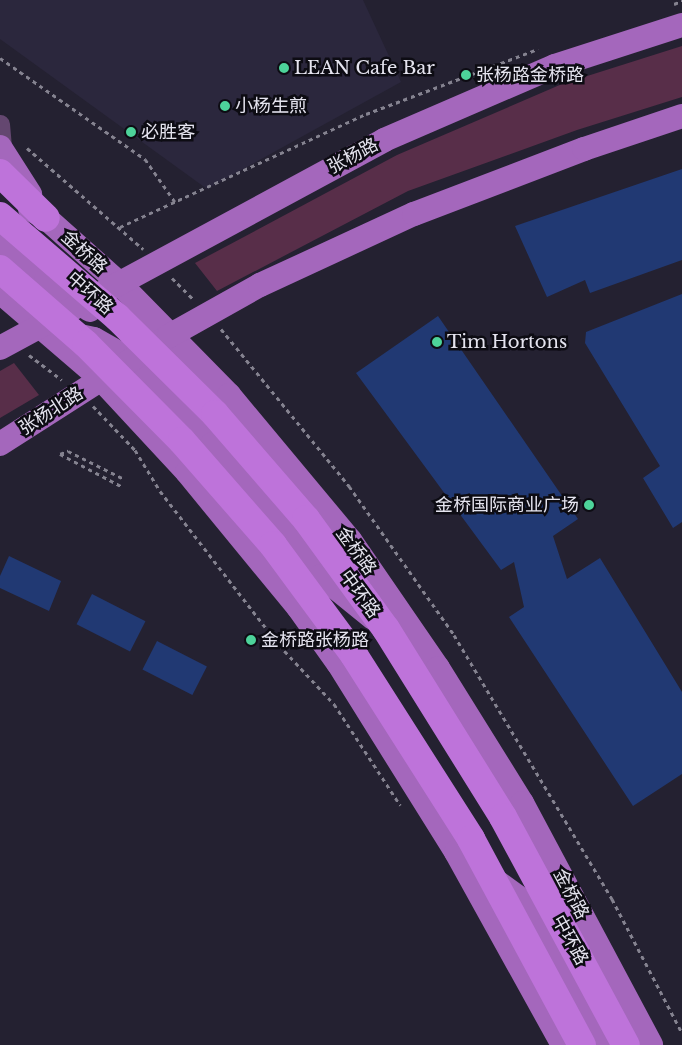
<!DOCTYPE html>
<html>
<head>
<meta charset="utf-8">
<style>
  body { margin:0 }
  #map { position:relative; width:682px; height:1045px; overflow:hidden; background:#242131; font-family:"Libre Baskerville","Noto Sans SC",serif }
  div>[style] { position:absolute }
  .built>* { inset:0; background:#2b273d }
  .green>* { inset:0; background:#582e49 }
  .building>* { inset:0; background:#213973; transform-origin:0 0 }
  .path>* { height:3px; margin-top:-1.5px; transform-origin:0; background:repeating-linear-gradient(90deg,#858390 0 4px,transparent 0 8px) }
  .minor>* { height:19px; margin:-9.5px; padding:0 9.5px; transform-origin:9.5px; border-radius:9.5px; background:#644770 }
  .major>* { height:24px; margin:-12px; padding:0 12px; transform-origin:12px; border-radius:12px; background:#a467bc }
  .highway>* { height:28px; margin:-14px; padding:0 14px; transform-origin:14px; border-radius:14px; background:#be73da }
  .highway-bridge>* { height:28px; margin:-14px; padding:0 14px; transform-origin:14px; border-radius:14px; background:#be73da }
  .dots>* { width:14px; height:14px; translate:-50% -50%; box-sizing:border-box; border:2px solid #0d0c13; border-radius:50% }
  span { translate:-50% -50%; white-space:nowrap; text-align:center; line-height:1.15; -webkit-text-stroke:5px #0d0c13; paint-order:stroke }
  .poi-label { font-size:18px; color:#e5e4ef }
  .left { translate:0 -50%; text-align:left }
  .right { translate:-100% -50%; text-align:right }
  .street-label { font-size:18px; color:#e5e4ef }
</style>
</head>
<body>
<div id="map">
  <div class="built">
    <div style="clip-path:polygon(0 0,363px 0,401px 82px,207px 189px,0 39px)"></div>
  </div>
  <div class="green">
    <div style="clip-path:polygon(682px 46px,682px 97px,577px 130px,408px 191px,217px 291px,195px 263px,397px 155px,562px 84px)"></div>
    <div style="clip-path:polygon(14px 363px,39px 395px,0 418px,0 371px)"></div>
  </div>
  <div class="building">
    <div style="clip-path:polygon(682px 169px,682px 260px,590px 293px,585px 280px,547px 297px,515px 226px)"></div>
    <div style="clip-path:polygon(682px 294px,682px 522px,673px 528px,643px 478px,660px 466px,585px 343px,586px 332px)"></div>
    <div style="clip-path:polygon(438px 316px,578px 519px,553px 536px,567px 579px,600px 558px,682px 692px,682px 774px,633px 806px,509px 617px,524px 607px,514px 562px,501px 570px,356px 373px)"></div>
    <div style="clip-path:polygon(9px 556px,61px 581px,49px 611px,0 588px,0 576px)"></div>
    <div style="left:92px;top:594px;width:60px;height:34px;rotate:27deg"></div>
    <div style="left:157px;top:641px;width:56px;height:32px;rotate:27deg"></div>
  </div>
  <div class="path">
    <div style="left:674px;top:4px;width:9px;rotate:-21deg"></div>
    <div style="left:0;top:58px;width:177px;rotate:34.9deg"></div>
    <div style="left:145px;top:159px;width:52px;rotate:55.1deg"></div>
    <div style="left:27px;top:148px;width:154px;rotate:41deg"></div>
    <div style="left:120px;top:227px;width:271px;rotate:-24.7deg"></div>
    <div style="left:366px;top:114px;width:184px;rotate:-20.7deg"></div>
    <div style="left:172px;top:278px;width:31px;rotate:45deg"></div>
    <div style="left:221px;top:329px;width:203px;rotate:50.8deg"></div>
    <div style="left:349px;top:486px;width:182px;rotate:54.8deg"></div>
    <div style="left:454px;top:635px;width:308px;rotate:59.1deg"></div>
    <div style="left:612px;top:899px;width:151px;rotate:62.4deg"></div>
    <div style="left:29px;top:355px;width:41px;rotate:37.1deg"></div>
    <div style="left:93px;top:406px;width:61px;rotate:46.3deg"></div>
    <div style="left:135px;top:450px;width:48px;rotate:58.6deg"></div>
    <div style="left:160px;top:491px;width:195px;rotate:52.3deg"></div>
    <div style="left:279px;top:645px;width:81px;rotate:47deg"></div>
    <div style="left:334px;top:704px;width:121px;rotate:56.8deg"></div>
    <div style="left:60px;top:454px;width:9px;rotate:-21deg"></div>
    <div style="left:68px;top:451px;width:63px;rotate:26.6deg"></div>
    <div style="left:60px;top:454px;width:69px;rotate:27.7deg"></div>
  </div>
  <div class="minor">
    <div style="left:0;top:124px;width:25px;rotate:85deg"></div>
  </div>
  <div class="major">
    <div style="left:0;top:147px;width:56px;rotate:57.4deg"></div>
    <div style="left:30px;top:209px;width:18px;rotate:29deg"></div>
    <div style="left:46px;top:218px;width:98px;rotate:41.7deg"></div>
    <div style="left:119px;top:283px;width:157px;rotate:45.5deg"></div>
    <div style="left:229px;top:395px;width:189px;rotate:50.2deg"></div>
    <div style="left:350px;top:540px;width:155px;rotate:55.5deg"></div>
    <div style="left:438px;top:668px;width:159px;rotate:58.1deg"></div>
    <div style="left:522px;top:803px;width:274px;rotate:61.9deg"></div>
    <div style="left:0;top:241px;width:60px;rotate:40.3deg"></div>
    <div style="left:46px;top:280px;width:53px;rotate:34.3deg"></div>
    <div style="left:0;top:292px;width:133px;rotate:40.7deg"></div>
    <div style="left:101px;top:379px;width:127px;rotate:47.2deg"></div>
    <div style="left:187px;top:472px;width:175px;rotate:50.6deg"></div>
    <div style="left:298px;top:607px;width:69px;rotate:54.5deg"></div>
    <div style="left:338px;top:663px;width:223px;rotate:58deg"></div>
    <div style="left:456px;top:852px;width:221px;rotate:61deg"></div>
    <div style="left:80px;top:336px;width:14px;rotate:12deg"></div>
    <div style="left:94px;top:339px;width:43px;rotate:29.6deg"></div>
    <div style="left:131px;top:360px;width:19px;rotate:39deg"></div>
    <div style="left:146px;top:372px;width:98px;rotate:47.5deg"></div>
    <div style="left:212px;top:444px;width:171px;rotate:50.5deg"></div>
    <div style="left:321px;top:576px;width:67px;rotate:38.9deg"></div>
    <div style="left:0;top:348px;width:437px;rotate:-28.4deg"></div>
    <div style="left:384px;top:140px;width:186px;rotate:-23.4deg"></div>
    <div style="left:555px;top:66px;width:133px;rotate:-17.9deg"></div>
    <div style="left:0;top:444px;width:201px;rotate:-32.6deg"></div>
    <div style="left:169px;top:336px;width:104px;rotate:-29.3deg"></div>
    <div style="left:260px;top:285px;width:170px;rotate:-24.8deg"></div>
    <div style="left:414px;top:214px;width:182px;rotate:-20.9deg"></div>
    <div style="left:584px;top:149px;width:103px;rotate:-18.6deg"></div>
    <div style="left:493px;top:879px;width:29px;rotate:36deg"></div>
    <div style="left:516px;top:896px;width:44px;rotate:48.7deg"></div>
    <div style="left:545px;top:929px;width:131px;rotate:62.3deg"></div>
  </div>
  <div class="highway">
    <div style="left:0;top:173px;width:64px;rotate:44.4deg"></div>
  </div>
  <div class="highway-bridge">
    <div style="left:0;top:216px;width:155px;rotate:40.8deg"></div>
    <div style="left:117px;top:317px;width:138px;rotate:44.7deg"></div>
    <div style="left:215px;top:414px;width:139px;rotate:49.1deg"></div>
    <div style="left:306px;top:519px;width:136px;rotate:54deg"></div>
    <div style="left:386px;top:629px;width:221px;rotate:58.1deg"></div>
    <div style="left:503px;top:817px;width:259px;rotate:61.7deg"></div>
    <div style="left:0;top:269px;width:114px;rotate:41.1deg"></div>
    <div style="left:86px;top:344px;width:136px;rotate:45.3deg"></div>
    <div style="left:182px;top:441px;width:138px;rotate:48.8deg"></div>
    <div style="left:273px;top:545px;width:137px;rotate:53.6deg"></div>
    <div style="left:354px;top:655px;width:218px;rotate:57.5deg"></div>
    <div style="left:471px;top:839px;width:234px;rotate:61.7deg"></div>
  </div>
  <div class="dots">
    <div style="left:284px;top:68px;background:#4dd39a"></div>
    <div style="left:466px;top:75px;background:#4dd39a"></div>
    <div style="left:225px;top:106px;background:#4dd39a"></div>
    <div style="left:131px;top:132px;background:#4dd39a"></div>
    <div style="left:437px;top:342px;background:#4dd39a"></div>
    <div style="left:589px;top:505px;background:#4dd39a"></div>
    <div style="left:251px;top:640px;background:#4dd39a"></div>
  </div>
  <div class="poi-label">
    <span class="left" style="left:294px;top:68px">LEAN Cafe Bar</span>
    <span class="left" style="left:476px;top:75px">张杨路金桥路</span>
    <span class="left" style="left:235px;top:106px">小杨生煎</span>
    <span class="left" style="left:141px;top:132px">必胜客</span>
    <span class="left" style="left:447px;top:342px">Tim Hortons</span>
    <span class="right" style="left:579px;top:505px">金桥国际商业广场</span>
    <span class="left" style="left:261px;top:640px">金桥路张杨路</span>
  </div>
  <div class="street-label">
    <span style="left:353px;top:156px;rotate:-28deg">张杨路</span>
    <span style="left:84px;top:252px;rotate:42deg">金桥路</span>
    <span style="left:90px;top:293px;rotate:41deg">中环路</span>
    <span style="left:51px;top:411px;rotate:-33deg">张杨北路</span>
    <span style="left:356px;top:551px;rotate:54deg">金桥路</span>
    <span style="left:360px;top:594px;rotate:54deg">中环路</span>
    <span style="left:571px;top:894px;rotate:62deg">金桥路</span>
    <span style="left:570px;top:940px;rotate:61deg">中环路</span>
  </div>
</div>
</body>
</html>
